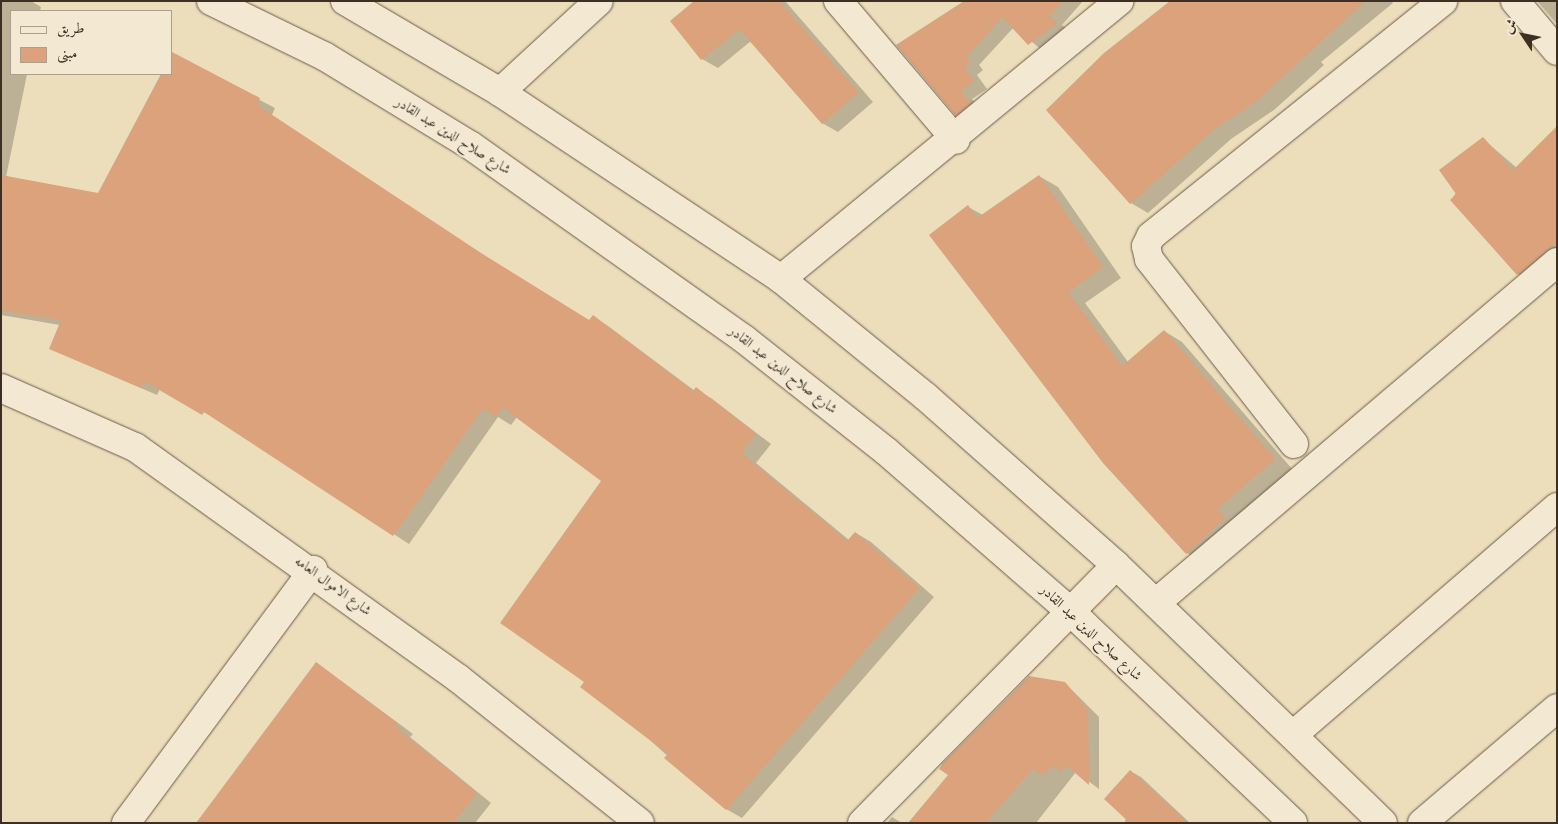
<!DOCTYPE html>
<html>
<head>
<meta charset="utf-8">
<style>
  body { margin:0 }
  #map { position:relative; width:1558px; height:824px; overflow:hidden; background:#ecddbb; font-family:"Old Standard TT",Amiri,serif }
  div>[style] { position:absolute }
  .shadow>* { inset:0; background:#0003 }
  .building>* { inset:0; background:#dba27c }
  .roads { filter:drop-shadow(0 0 1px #6a5a4a) drop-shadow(0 0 1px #6a5a4a) }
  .minor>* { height:28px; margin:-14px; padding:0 14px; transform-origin:14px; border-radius:14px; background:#f3e9d3 }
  span { translate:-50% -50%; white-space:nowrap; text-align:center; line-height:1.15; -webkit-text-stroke:4.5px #f3e9d3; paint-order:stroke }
  .street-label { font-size:14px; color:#3e2f24 }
  .frame { position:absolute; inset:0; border:2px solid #3e2f24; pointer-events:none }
  .legend { position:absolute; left:10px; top:10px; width:162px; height:65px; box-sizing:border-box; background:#f3e9d3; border:1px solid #ab9f8d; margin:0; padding:6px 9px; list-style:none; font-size:15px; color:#3e2f24 }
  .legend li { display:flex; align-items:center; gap:10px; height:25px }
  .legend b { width:25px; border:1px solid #ab9f8d }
  .north { position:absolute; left:1498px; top:10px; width:50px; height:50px; -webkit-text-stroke:4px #f3e9d3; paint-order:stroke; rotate:304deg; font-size:14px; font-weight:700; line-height:20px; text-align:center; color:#3e2f24 }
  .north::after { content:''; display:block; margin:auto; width:18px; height:22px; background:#3e2f24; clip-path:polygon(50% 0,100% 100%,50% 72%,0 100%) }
</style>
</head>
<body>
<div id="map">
  <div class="shadow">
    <div style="clip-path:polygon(1px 1px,31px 1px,41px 7px,40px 11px,11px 11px,11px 74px,27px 74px,6px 177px,99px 194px,162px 74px,171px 74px,172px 54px,275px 108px,272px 115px,497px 264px,590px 321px,593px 317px,608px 326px,695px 391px,711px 398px,771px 444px,756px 463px,849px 540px,856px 533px,871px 542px,934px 597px,742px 818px,726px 809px,586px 682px,603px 481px,517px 417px,511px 425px,498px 417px,409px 544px,219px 420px,160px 389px,157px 395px,51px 349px,60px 325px,1px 315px)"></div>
    <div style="clip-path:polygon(696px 1px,785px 1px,873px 102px,838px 132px,822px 123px,751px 41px,718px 68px,702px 59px)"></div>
    <div style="clip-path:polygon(966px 1px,1083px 1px,1062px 25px,1069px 31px,1043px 51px,1014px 27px,979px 65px,983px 70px,977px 75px,987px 89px,972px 99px,983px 112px,970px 122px,957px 115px)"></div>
    <div style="clip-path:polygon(1172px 1px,1391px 1px,1393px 3px,1321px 62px,1324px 65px,1274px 110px,1231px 139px,1148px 213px,1131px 203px)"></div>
    <div style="clip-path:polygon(1537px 1px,1557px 1px,1557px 24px)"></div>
    <div style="clip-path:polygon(1557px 127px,1557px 261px,1533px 283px,1518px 274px,1452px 200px,1483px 139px,1517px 168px)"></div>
    <div style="clip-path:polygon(1039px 176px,1058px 187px,1121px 278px,1085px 303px,1128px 362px,1164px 331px,1182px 342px,1293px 470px,1205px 563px,1187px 553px,968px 207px,983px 215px)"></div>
    <div style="clip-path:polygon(317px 663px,413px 734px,410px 737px,491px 803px,475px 823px,197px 823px)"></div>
    <div style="clip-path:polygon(1065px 683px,1099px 717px,1099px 789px,1076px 772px,1036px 823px,948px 823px)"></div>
    <div style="clip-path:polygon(1130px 771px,1141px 777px,1190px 823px,1125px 823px)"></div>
    <div style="clip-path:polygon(892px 817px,902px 823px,887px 823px)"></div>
  </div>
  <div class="building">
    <div style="clip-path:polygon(694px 1px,779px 1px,858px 92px,822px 124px,739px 29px,701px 60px,670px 21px)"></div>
    <div style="clip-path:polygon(964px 1px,1063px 1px,1049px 16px,1057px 23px,1028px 45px,1002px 17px,966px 57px,970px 62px,964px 67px,974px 81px,960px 91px,970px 103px,956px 116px,896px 45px)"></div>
    <div style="clip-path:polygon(1170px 1px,1365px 1px,1256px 101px,1213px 130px,1130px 204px,1046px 110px,1104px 53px)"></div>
    <div style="clip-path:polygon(172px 52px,260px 98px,257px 105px,481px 253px,589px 320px,593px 315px,693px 391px,696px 387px,756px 434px,741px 453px,847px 541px,855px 532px,919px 588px,726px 810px,664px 758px,668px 754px,580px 687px,584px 682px,500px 623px,601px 481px,502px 407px,496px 417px,482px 409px,393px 536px,204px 412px,202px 415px,144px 381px,141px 388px,49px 349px,61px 320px,1px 310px,1px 175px,98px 193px,161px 74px,171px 74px)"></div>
    <div style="clip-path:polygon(1557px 126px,1557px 241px,1517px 275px,1450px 200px,1456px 194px,1439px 170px,1483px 137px,1513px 170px)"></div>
    <div style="clip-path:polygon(1039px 175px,1103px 267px,1068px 292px,1122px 366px,1164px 330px,1275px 459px,1217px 509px,1225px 518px,1186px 554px,1103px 463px,929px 235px,968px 205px,977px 218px)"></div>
    <div style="clip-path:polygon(316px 662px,398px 724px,395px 727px,477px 793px,453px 823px,196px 823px)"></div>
    <div style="clip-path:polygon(1029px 676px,1065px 682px,1088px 710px,1089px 785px,1066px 765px,1061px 772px,1054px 765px,1043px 775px,1032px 769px,985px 823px,908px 823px,948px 775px,939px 769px,943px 763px)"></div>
    <div style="clip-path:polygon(1130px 770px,1188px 823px,1130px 823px,1104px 799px)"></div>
  </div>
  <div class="roads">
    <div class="minor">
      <div style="left:211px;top:1px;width:126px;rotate:26deg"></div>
      <div style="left:324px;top:56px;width:171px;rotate:31.4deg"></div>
      <div style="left:470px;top:145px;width:336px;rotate:35.3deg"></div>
      <div style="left:744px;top:339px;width:182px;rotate:38.3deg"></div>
      <div style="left:887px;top:452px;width:244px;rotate:41deg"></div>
      <div style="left:1071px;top:612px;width:306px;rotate:43.5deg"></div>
      <div style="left:345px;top:1px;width:180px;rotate:30.4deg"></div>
      <div style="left:500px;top:92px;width:338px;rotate:33.6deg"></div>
      <div style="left:781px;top:279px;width:186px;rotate:39.1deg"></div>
      <div style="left:925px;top:396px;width:255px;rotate:41.5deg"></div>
      <div style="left:1116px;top:565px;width:371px;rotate:44deg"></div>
      <div style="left:838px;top:1px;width:182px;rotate:49.7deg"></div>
      <div style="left:1515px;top:1px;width:65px;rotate:50deg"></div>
      <div style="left:500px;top:92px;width:134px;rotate:-42.6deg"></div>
      <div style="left:781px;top:279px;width:438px;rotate:-39.4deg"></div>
      <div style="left:1px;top:388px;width:146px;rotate:23.8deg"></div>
      <div style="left:135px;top:447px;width:398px;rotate:35.6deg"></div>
      <div style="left:459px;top:679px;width:231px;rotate:38.5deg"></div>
      <div style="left:1294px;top:444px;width:235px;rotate:-128.1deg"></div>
      <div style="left:1149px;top:259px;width:13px;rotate:-103deg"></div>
      <div style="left:1146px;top:246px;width:11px;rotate:-63deg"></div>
      <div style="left:1151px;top:236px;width:375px;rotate:-38.8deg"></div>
      <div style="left:1157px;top:602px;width:525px;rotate:-40.36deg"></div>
      <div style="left:1293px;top:735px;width:349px;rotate:-40.8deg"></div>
      <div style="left:126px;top:823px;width:315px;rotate:-53.5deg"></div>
      <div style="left:862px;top:823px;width:362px;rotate:-45.4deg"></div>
      <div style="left:1422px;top:823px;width:177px;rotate:-40.4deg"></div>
    </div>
  </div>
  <div class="street-label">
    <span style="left:453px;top:136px;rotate:32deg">شارع صلاح الدين عبد القادر</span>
    <span style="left:783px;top:370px;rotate:38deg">شارع صلاح الدين عبد القادر</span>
    <span style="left:333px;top:586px;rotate:36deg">شارع الاموال العامه</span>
    <span style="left:1091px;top:633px;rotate:43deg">شارع صلاح الدين عبد القادر</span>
  </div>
  <div class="frame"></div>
  <ul class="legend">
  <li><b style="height:6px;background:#f3e9d3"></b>طريق</li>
  <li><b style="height:14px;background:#dba27c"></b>مبنى</li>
  </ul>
  <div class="north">ش</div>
</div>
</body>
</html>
